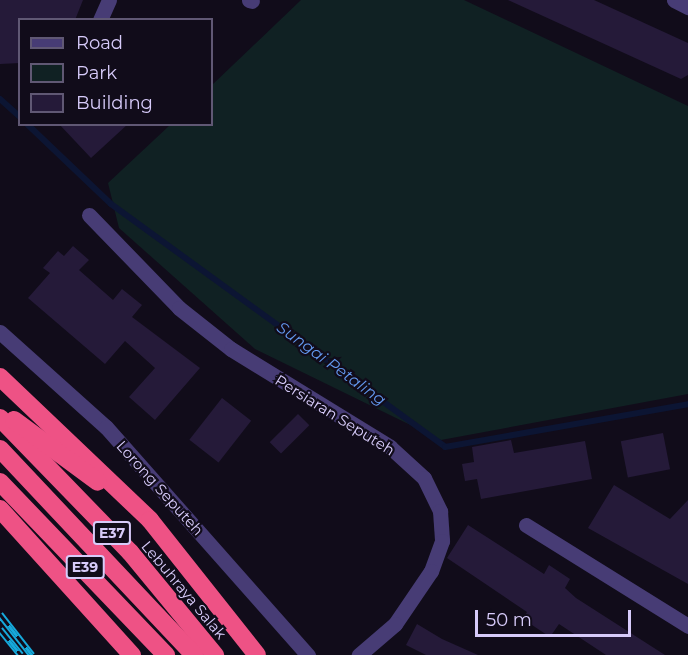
<!DOCTYPE html>
<html>
<head>
<meta charset="utf-8">
<style>
  body { margin:0 }
  #map { position:relative; width:688px; height:655px; overflow:hidden; background:#110c1a; font-family:Montserrat,sans-serif }
  div>[style] { position:absolute }
  .green>* { inset:0; background:#102123 }
  .stream>* { height:6px; margin:-3px; padding:0 3px; transform-origin:3px; border-radius:3px; background:#0c1533 }
  .building>* { inset:0; background:#251a39; transform-origin:0 0 }
  .street>* { height:15px; margin:-7.5px; padding:0 7.5px; transform-origin:7.5px; border-radius:7.5px; background:#473c75 }
  .highway>* { height:18px; margin:-9px; padding:0 9px; transform-origin:9px; border-radius:9px; background:#ee5285 }
  .rail>* { height:7px; margin-top:-3.5px; transform-origin:0; background:repeating-linear-gradient(90deg,#110c1a 0 14px,#16a9db 0 28px); box-sizing:border-box; border-block:2px solid #16a9db }
  span { translate:-50% -50%; white-space:nowrap; text-align:center; line-height:1.15; -webkit-text-stroke:4.5px #110c1a; paint-order:stroke }
  .shield-label span { padding:2px 4px; background:#110c1a; border:2px solid; border-radius:4px; -webkit-text-stroke-width:0 }
  .shield-label { font-size:14px; color:#d7cbfa; font-weight:700 }
  .street-label { font-size:15px; color:#d7cbfa }
  .water-label { font-size:16px; color:#6399f0; font-style:italic }
  .legend { position:absolute; left:18px; top:18px; width:195px; height:108px; box-sizing:border-box; background:#110c1a; border:2px solid #605874; margin:0; padding:8px 10px; list-style:none; font-size:18px; color:#d7cbfa }
  .legend li { display:flex; align-items:center; gap:12px; height:30px }
  .legend b { width:30px; border:2px solid #605874 }
  .scale { position:absolute; left:475px; top:610px; width:156px; height:27px; box-sizing:border-box; border:3px solid #d7cbfa; border-top:0; padding-left:8px; font-size:18px; line-height:21px; white-space:nowrap; color:#d7cbfa; -webkit-text-stroke:4px #110c1a; paint-order:stroke }
</style>
</head>
<body>
<div id="map">
  <div class="green">
    <div style="clip-path:polygon(301px 0,464px 0,688px 106px,688px 394px,441px 440px,255px 349px,119px 228px,108px 183px,170px 125px,212px 124px,212px 85px)"></div>
  </div>
  <div class="stream">
    <div style="left:0;top:99px;width:27px;rotate:42deg"></div>
    <div style="left:27px;top:124px;width:116px;rotate:43.6deg"></div>
    <div style="left:111px;top:204px;width:413px;rotate:36deg"></div>
    <div style="left:445px;top:447px;width:247px;rotate:-10deg"></div>
  </div>
  <div class="building">
    <div style="clip-path:polygon(0 0,83px 0,75px 20px,20px 20px,20px 63px,0 64px)"></div>
    <div style="clip-path:polygon(508px 0,594px 0,688px 43px,688px 75px,681px 79px)"></div>
    <div style="clip-path:polygon(59px 124px,128px 124px,91px 158px)"></div>
    <div style="clip-path:polygon(73px 246px,89px 260px,79px 270px,113px 300px,122px 289px,142px 305px,132px 317px,200px 368px,155px 420px,129px 397px,155px 368px,125px 341px,105px 364px,28px 298px,50px 273px,43px 268px,58px 251px,64px 256px)"></div>
    <div style="left:222px;top:398px;width:37px;height:53px;rotate:38deg"></div>
    <div style="left:298px;top:414px;width:16px;height:40px;rotate:45deg"></div>
    <div style="left:663px;top:433px;width:37px;height:43px;rotate:79deg"></div>
    <div style="clip-path:polygon(511px 440px,514px 453px,585px 441px,592px 479px,481px 499px,477px 479px,465px 481px,462px 464px,474px 462px,472px 447px)"></div>
    <div style="clip-path:polygon(614px 485px,670px 519px,688px 500px,688px 584px,588px 528px)"></div>
    <div style="clip-path:polygon(468px 525px,544px 574px,549px 565px,570px 579px,565px 588px,576px 598px,665px 655px,606px 655px,559px 624px,550px 637px,523px 619px,527px 612px,447px 558px)"></div>
    <div style="clip-path:polygon(417px 624px,442px 639px,478px 655px,426px 655px,406px 645px)"></div>
  </div>
  <div class="street">
    <div style="left:249px;top:0;width:3px;rotate:18deg"></div>
    <div style="left:674px;top:0;width:16px;rotate:27deg"></div>
    <div style="left:100px;top:20px;width:22px;rotate:-66deg"></div>
    <div style="left:89px;top:215px;width:129px;rotate:45.9deg"></div>
    <div style="left:179px;top:308px;width:66px;rotate:38.3deg"></div>
    <div style="left:231px;top:349px;width:187px;rotate:31.6deg"></div>
    <div style="left:390px;top:447px;width:46px;rotate:42.4deg"></div>
    <div style="left:424px;top:478px;width:37px;rotate:64deg"></div>
    <div style="left:440px;top:511px;width:30px;rotate:86deg"></div>
    <div style="left:442px;top:541px;width:32px;rotate:110deg"></div>
    <div style="left:431px;top:571px;width:64px;rotate:124.2deg"></div>
    <div style="left:395px;top:624px;width:48px;rotate:139.3deg"></div>
    <div style="left:0;top:332px;width:142px;rotate:41.9deg"></div>
    <div style="left:106px;top:427px;width:305px;rotate:48.5deg"></div>
    <div style="left:526px;top:525px;width:191px;rotate:31.9deg"></div>
  </div>
  <div class="highway">
    <div style="left:0;top:377px;width:207px;rotate:43.6deg"></div>
    <div style="left:150px;top:520px;width:172px;rotate:51.6deg"></div>
    <div style="left:0;top:418px;width:187px;rotate:45.9deg"></div>
    <div style="left:130px;top:552px;width:134px;rotate:50.5deg"></div>
    <div style="left:14px;top:420px;width:104px;rotate:36.4deg"></div>
    <div style="left:0;top:449px;width:283px;rotate:46.7deg"></div>
    <div style="left:0;top:482px;width:240px;rotate:46.2deg"></div>
    <div style="left:0;top:509px;width:197px;rotate:47.9deg"></div>
  </div>
  <div class="rail">
    <div style="left:0;top:614px;width:52px;rotate:52deg"></div>
    <div style="left:0;top:629px;width:33px;rotate:51deg"></div>
  </div>
  <div class="shield-label">
    <span style="left:112px;top:533px">E37</span>
    <span style="left:85px;top:567px">E39</span>
  </div>
  <div class="street-label">
    <span style="left:335px;top:415px;rotate:32deg">Persiaran Seputeh</span>
    <span style="left:160px;top:488px;rotate:48deg">Lorong Seputeh</span>
    <span style="left:184px;top:590px;rotate:50deg">Lebuhraya Salak</span>
  </div>
  <div class="water-label">
    <span style="left:331px;top:364px;rotate:36deg">Sungai Petaling</span>
  </div>
  <ul class="legend">
  <li><b style="height:8px;background:#473c75"></b>Road</li>
  <li><b style="height:16px;background:#102123"></b>Park</li>
  <li><b style="height:16px;background:#251a39"></b>Building</li>
  </ul>
  <div class="scale">50 m</div>
</div>
</body>
</html>
